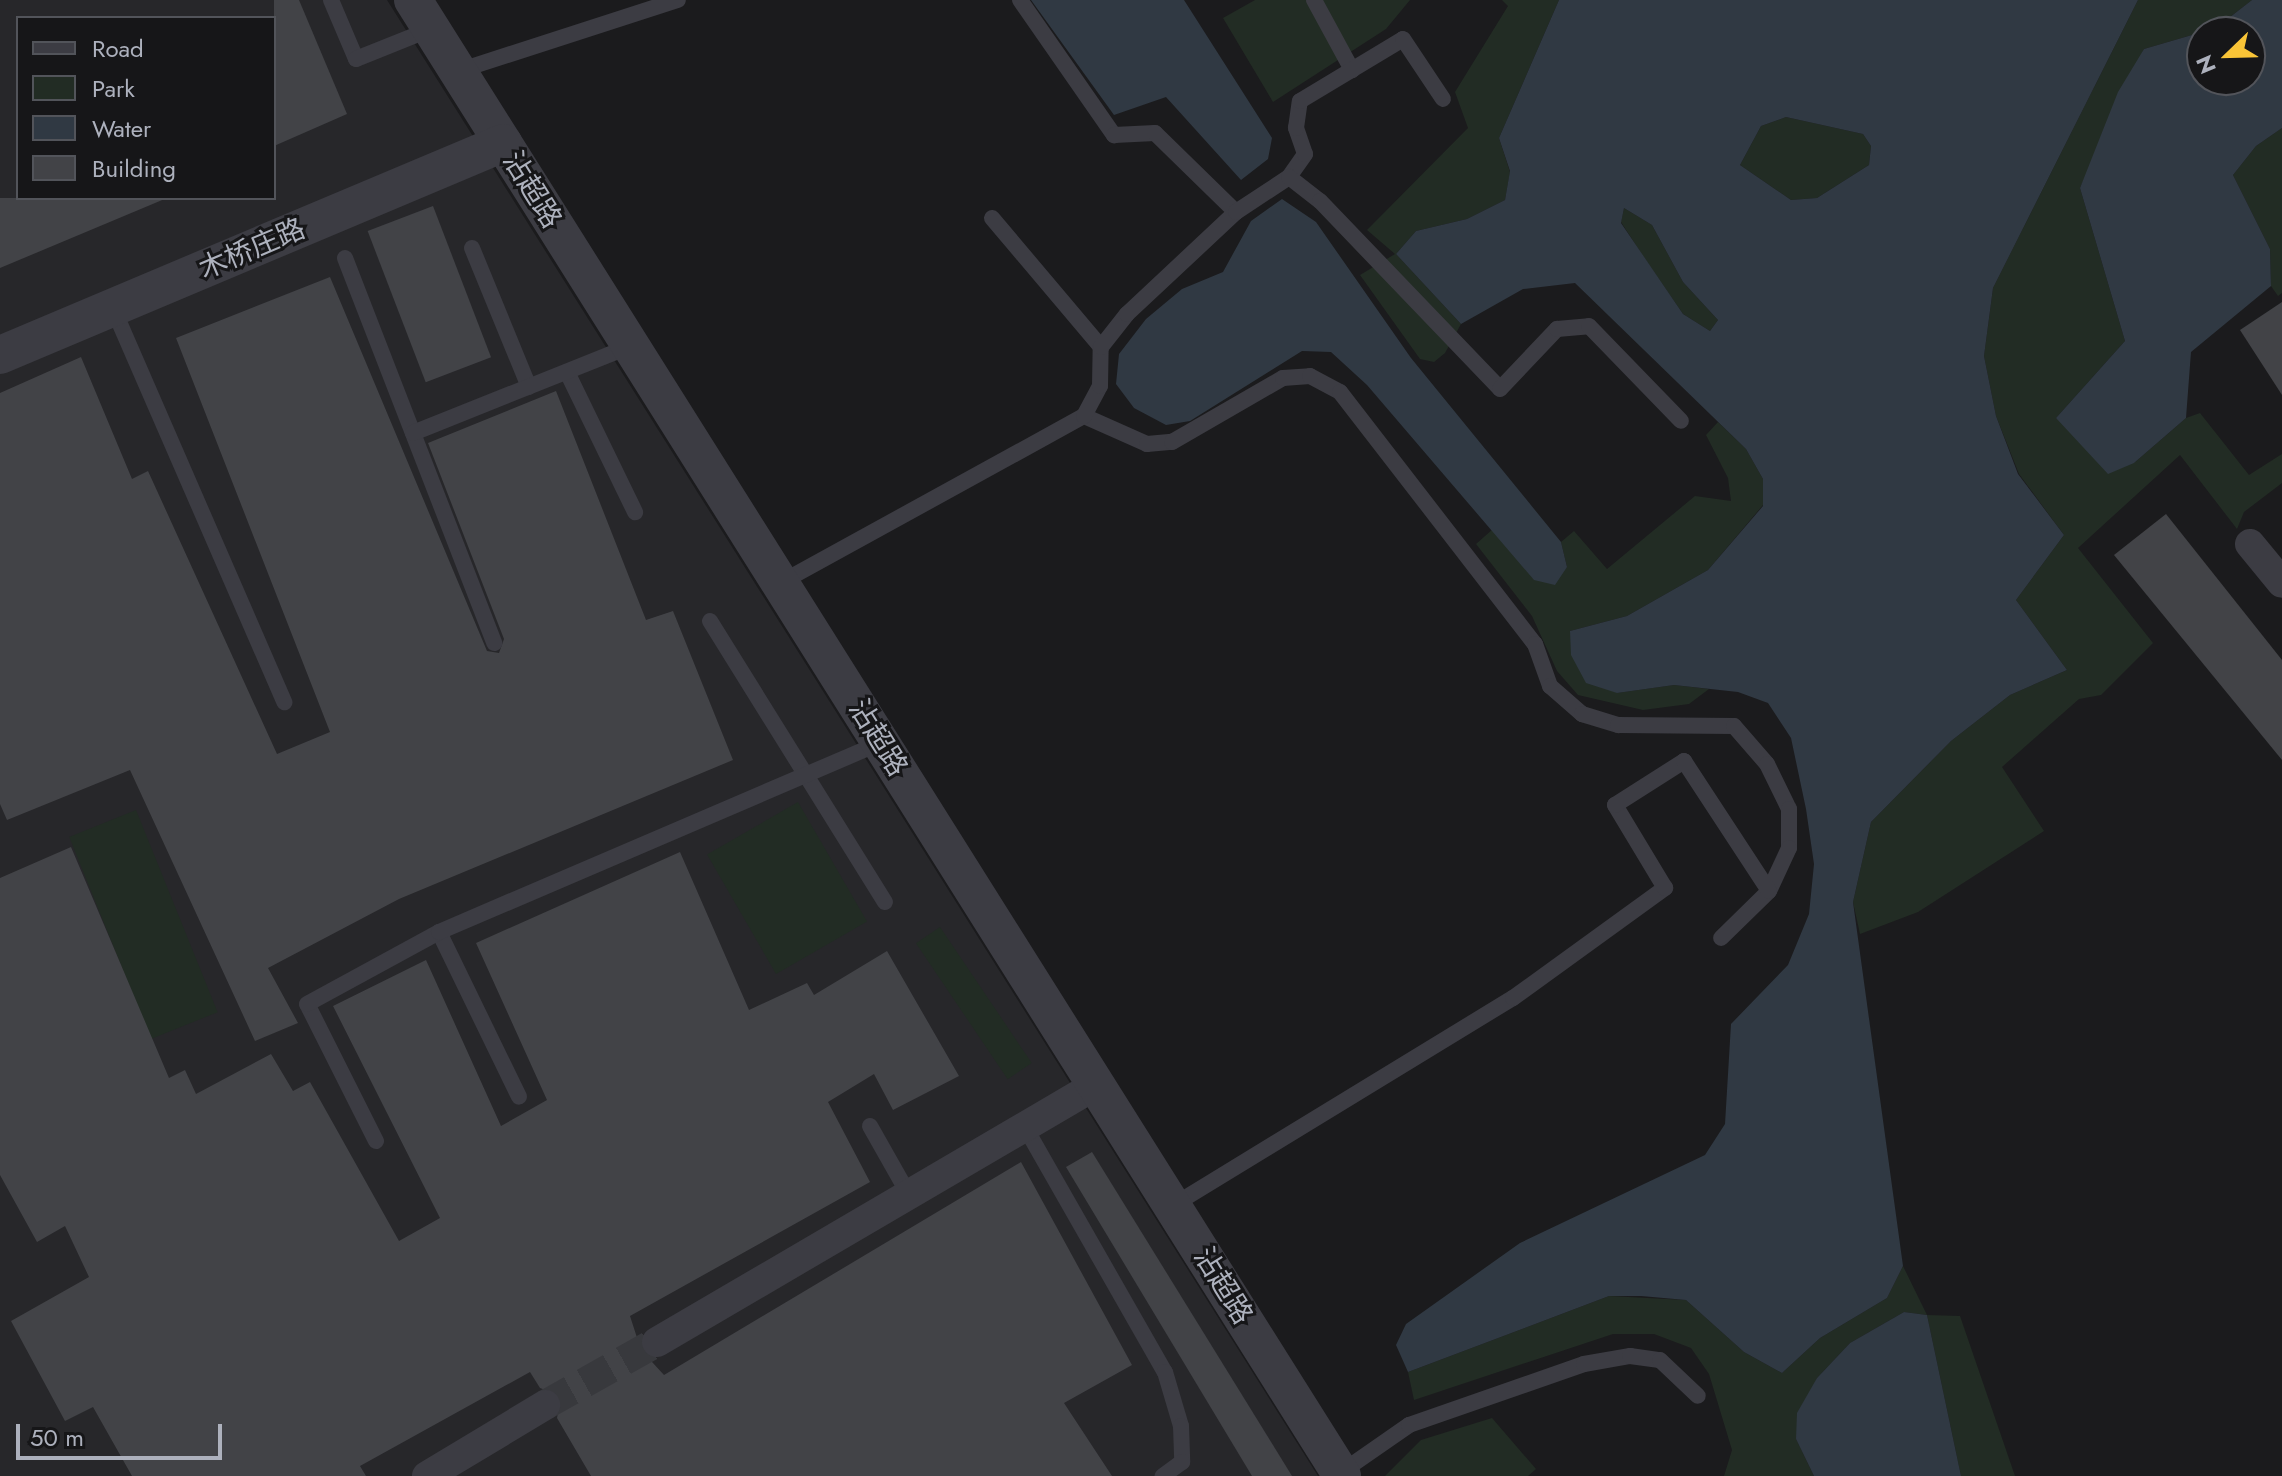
<!DOCTYPE html>
<html>
<head>
<meta charset="utf-8">
<style>
  body { margin:0 }
  #map { position:relative; width:2282px; height:1476px; overflow:hidden; background:#1b1b1d; font-family:Jost,"Noto Sans SC",sans-serif }
  div>[style] { position:absolute }
  .built>* { inset:0; background:#27272a }
  .green>* { inset:0; background:#222c24; transform-origin:0 0 }
  .water>* { inset:0; background:#303943 }
  .building>* { inset:0; background:#424347; transform-origin:0 0 }
  .minor-tunnel>* { height:30px; margin-top:-15px; transform-origin:0; background:repeating-linear-gradient(90deg,#38393d 0 30px,transparent 0 45px) }
  .service>* { height:16px; margin:-8px; padding:0 8px; transform-origin:8px; border-radius:8px; background:#3c3c43 }
  .minor>* { height:30px; margin:-15px; padding:0 15px; transform-origin:15px; border-radius:15px; background:#3c3c43 }
  .tertiary>* { height:38px; margin:-19px; padding:0 19px; transform-origin:19px; border-radius:19px; background:#3c3c43 }
  span { translate:-50% -50%; white-space:nowrap; text-align:center; line-height:1.15; -webkit-text-stroke:6px #161618; paint-order:stroke }
  .street-label { font-size:28px; color:#adb1bd }
  .legend { position:absolute; left:16px; top:16px; width:260px; height:184px; box-sizing:border-box; background:#161618; border:2px solid #52545a; margin:0; padding:10px 14px; list-style:none; font-size:24px; color:#adb1bd }
  .legend li { display:flex; align-items:center; gap:16px; height:40px }
  .legend b { width:40px; border:2px solid #52545a }
  .north { position:absolute; left:2186px; top:16px; width:80px; height:80px; box-sizing:border-box; background:#161618; border:2px solid #52545a; border-radius:50%; rotate:247deg; font-size:22px; font-weight:700; line-height:32px; text-align:center; color:#adb1bd }
  .north::after { content:''; display:block; margin:auto; width:28px; height:36px; background:#f9c437; clip-path:polygon(50% 0,100% 100%,50% 72%,0 100%) }
  .scale { position:absolute; left:16px; top:1424px; width:206px; height:36px; box-sizing:border-box; border:4px solid #adb1bd; border-top:0; padding-left:10px; font-size:24px; line-height:28px; white-space:nowrap; color:#adb1bd; -webkit-text-stroke:6px #161618; paint-order:stroke }
</style>
</head>
<body>
<div id="map">
  <div class="built">
    <div style="clip-path:polygon(evenodd,0 0,387px 0,1318px 1476px,0 1476px,0 0,18px 18px,274px 18px,274px 198px,18px 198px,18px 18px)"></div>
  </div>
  <div class="green">
    <div style="clip-path:polygon(1255px 0,1410px 0,1386px 29px,1273px 102px,1223px 18px)"></div>
    <div style="clip-path:polygon(1502px 0,1559px 0,1499px 138px,1510px 172px,1505px 200px,1467px 219px,1416px 231px,1396px 254px,1461px 324px,1445px 353px,1434px 362px,1420px 359px,1360px 275px,1395px 254px,1367px 230px,1468px 128px,1455px 92px,1508px 6px)"></div>
    <div style="clip-path:polygon(2138px 0,2252px 0,2216px 28px,2144px 49px,2080px 188px,2125px 341px,2056px 418px,2134px 463px,2186px 418px,2200px 413px,2249px 475px,2282px 454px,2282px 483px,2244px 512px,2237px 529px,2180px 455px,2078px 548px,2153px 643px,2101px 695px,2079px 699px,2002px 767px,2044px 831px,1918px 912px,1860px 934px,1853px 902px,1871px 822px,1951px 741px,2010px 695px,2067px 670px,2016px 600px,2064px 535px,2019px 474px,1996px 416px,1984px 356px,1993px 288px)"></div>
    <div style="clip-path:polygon(1786px 117px,1863px 134px,1871px 146px,1869px 165px,1817px 198px,1791px 200px,1740px 165px,1761px 126px)"></div>
    <div style="clip-path:polygon(2282px 128px,2282px 293px,2278px 296px,2271px 286px,2270px 249px,2233px 175px,2256px 146px)"></div>
    <div style="clip-path:polygon(1624px 208px,1652px 225px,1683px 282px,1718px 320px,1710px 331px,1683px 314px,1643px 256px,1621px 222px)"></div>
    <div style="clip-path:polygon(1718px 422px,1746px 449px,1763px 479px,1763px 505px,1708px 570px,1627px 616px,1570px 631px,1617px 693px,1674px 685px,1709px 689px,1689px 704px,1643px 710px,1578px 695px,1557px 671px,1532px 616px,1476px 544px,1493px 529px,1534px 579px,1567px 567px,1561px 542px,1574px 531px,1607px 569px,1695px 496px,1731px 501px,1728px 478px,1706px 435px)"></div>
    <div style="left:798px;top:802px;width:138px;height:105px;rotate:60deg"></div>
    <div style="left:136px;top:810px;width:218px;height:72px;rotate:68deg"></div>
    <div style="left:940px;top:927px;width:164px;height:29px;rotate:56deg"></div>
    <div style="clip-path:polygon(1903px 1266px,1927px 1315px,1960px 1316px,2015px 1476px,1961px 1476px,1927px 1315px,1904px 1312px,1850px 1343px,1817px 1378px,1796px 1439px,1814px 1476px,1724px 1476px,1732px 1450px,1709px 1374px,1691px 1348px,1654px 1334px,1613px 1334px,1414px 1400px,1408px 1372px,1609px 1296px,1686px 1300px,1744px 1352px,1782px 1373px,1820px 1338px,1887px 1298px)"></div>
    <div style="clip-path:polygon(1492px 1418px,1536px 1469px,1528px 1476px,1385px 1476px,1421px 1440px)"></div>
  </div>
  <div class="water">
    <div style="clip-path:polygon(1031px 0,1184px 0,1272px 138px,1268px 159px,1241px 180px,1166px 97px,1114px 115px)"></div>
    <div style="clip-path:polygon(evenodd,1559px 0,2138px 0,1993px 288px,1984px 356px,1996px 416px,2018px 474px,2064px 535px,2016px 600px,2067px 670px,2010px 695px,1951px 741px,1871px 822px,1853px 902px,1903px 1266px,1887px 1298px,1820px 1338px,1782px 1373px,1744px 1352px,1686px 1300px,1641px 1296px,1609px 1296px,1408px 1372px,1396px 1345px,1406px 1324px,1520px 1243px,1705px 1155px,1725px 1124px,1731px 1024px,1788px 965px,1809px 914px,1814px 864px,1806px 809px,1791px 738px,1768px 703px,1738px 692px,1674px 685px,1617px 693px,1586px 683px,1571px 655px,1570px 631px,1627px 616px,1708px 570px,1763px 506px,1763px 479px,1746px 449px,1575px 283px,1523px 289px,1461px 324px,1396px 254px,1416px 231px,1467px 219px,1505px 200px,1510px 171px,1499px 138px,1559px 0,1786px 117px,1863px 134px,1871px 146px,1869px 165px,1817px 198px,1791px 200px,1740px 165px,1761px 126px,1786px 117px,1559px 0,1624px 208px,1652px 225px,1683px 282px,1718px 320px,1710px 331px,1683px 314px,1621px 223px,1624px 208px)"></div>
    <div style="clip-path:polygon(evenodd,2252px 0,2282px 0,2282px 128px,2256px 146px,2233px 175px,2270px 249px,2271px 286px,2191px 352px,2186px 418px,2134px 463px,2108px 474px,2056px 418px,2125px 341px,2080px 188px,2118px 92px,2144px 49px,2216px 28px,2252px 0,2250px 32px,2250px 80px,2202px 80px,2202px 32px,2250px 32px)"></div>
    <div style="clip-path:polygon(1282px 199px,1316px 222px,1411px 358px,1561px 542px,1567px 567px,1555px 585px,1534px 580px,1367px 385px,1331px 352px,1302px 351px,1190px 421px,1166px 425px,1134px 408px,1116px 384px,1119px 354px,1146px 319px,1182px 289px,1223px 272px,1251px 221px)"></div>
    <div style="clip-path:polygon(1904px 1312px,1927px 1315px,1961px 1476px,1814px 1476px,1796px 1439px,1797px 1413px,1817px 1378px,1850px 1343px)"></div>
  </div>
  <div class="building">
    <div style="clip-path:polygon(274px 0,299px 0,347px 114px,274px 146px)"></div>
    <div style="clip-path:polygon(0 198px,167px 198px,0 268px)"></div>
    <div style="left:433px;top:206px;width:162px;height:70px;rotate:69deg"></div>
    <div style="clip-path:polygon(330px 277px,487px 651px,499px 653px,504px 639px,428px 443px,556px 391px,646px 620px,673px 611px,733px 760px,399px 899px,268px 968px,298px 1023px,255px 1041px,130px 770px,7px 820px,0 804px,0 393px,81px 357px,132px 479px,148px 471px,277px 754px,330px 732px,176px 338px)"></div>
    <div style="clip-path:polygon(2282px 302px,2282px 395px,2240px 330px)"></div>
    <div style="clip-path:polygon(2166px 514px,2282px 660px,2282px 760px,2114px 555px)"></div>
    <div style="clip-path:polygon(71px 847px,169px 1078px,185px 1070px,196px 1094px,271px 1054px,293px 1091px,310px 1082px,399px 1241px,440px 1218px,333px 1006px,426px 960px,501px 1126px,547px 1100px,476px 943px,680px 852px,749px 1010px,807px 983px,814px 995px,887px 951px,959px 1076px,893px 1110px,874px 1074px,828px 1102px,870px 1182px,630px 1316px,641px 1350px,664px 1375px,1021px 1162px,1132px 1365px,1064px 1403px,1112px 1476px,591px 1476px,557px 1418px,561px 1396px,540px 1388px,530px 1372px,360px 1466px,366px 1476px,132px 1476px,93px 1407px,65px 1421px,11px 1321px,89px 1277px,65px 1226px,37px 1242px,0 1175px,0 878px)"></div>
    <div style="clip-path:polygon(1092px 1152px,1292px 1476px,1252px 1476px,1066px 1167px)"></div>
  </div>
  <div class="minor-tunnel">
    <div style="left:545px;top:1405px;width:129px;rotate:-29.4deg"></div>
  </div>
  <div class="service">
    <div style="left:331px;top:0;width:64px;rotate:67deg"></div>
    <div style="left:356px;top:59px;width:81px;rotate:-21.8deg"></div>
    <div style="left:1020px;top:0;width:165px;rotate:55.2deg"></div>
    <div style="left:1114px;top:135px;width:41px;rotate:-2.8deg"></div>
    <div style="left:1155px;top:133px;width:113px;rotate:44.3deg"></div>
    <div style="left:1314px;top:0;width:80px;rotate:61.5deg"></div>
    <div style="left:458px;top:71px;width:231px;rotate:-17.9deg"></div>
    <div style="left:1289px;top:177px;width:28px;rotate:-55deg"></div>
    <div style="left:1305px;top:154px;width:28px;rotate:-109deg"></div>
    <div style="left:1296px;top:128px;width:27px;rotate:-82deg"></div>
    <div style="left:1300px;top:101px;width:120px;rotate:-31deg"></div>
    <div style="left:1403px;top:39px;width:72px;rotate:56.3deg"></div>
    <div style="left:992px;top:218px;width:169px;rotate:49.8deg"></div>
    <div style="left:472px;top:248px;width:150px;rotate:67.7deg"></div>
    <div style="left:345px;top:258px;width:413px;rotate:68.8deg"></div>
    <div style="left:113px;top:308px;width:430px;rotate:66.5deg"></div>
    <div style="left:567px;top:372px;width:156px;rotate:64.1deg"></div>
    <div style="left:1084px;top:416px;width:69px;rotate:24deg"></div>
    <div style="left:1147px;top:444px;width:25px;rotate:-5deg"></div>
    <div style="left:1172px;top:442px;width:128px;rotate:-30deg"></div>
    <div style="left:1283px;top:378px;width:27px;rotate:-4deg"></div>
    <div style="left:1310px;top:376px;width:34px;rotate:28deg"></div>
    <div style="left:1340px;top:392px;width:319px;rotate:52.3deg"></div>
    <div style="left:1535px;top:644px;width:45px;rotate:70.3deg"></div>
    <div style="left:1550px;top:686px;width:43px;rotate:41.2deg"></div>
    <div style="left:1582px;top:714px;width:38px;rotate:17deg"></div>
    <div style="left:1618px;top:725px;width:116px;rotate:0.5deg"></div>
    <div style="left:1734px;top:726px;width:50px;rotate:49deg"></div>
    <div style="left:1767px;top:764px;width:50px;rotate:63.9deg"></div>
    <div style="left:1789px;top:809px;width:39px;rotate:90deg"></div>
    <div style="left:1789px;top:848px;width:47px;rotate:114.9deg"></div>
    <div style="left:1769px;top:891px;width:67px;rotate:135.6deg"></div>
    <div style="left:413px;top:433px;width:235px;rotate:-21.8deg"></div>
    <div style="left:780px;top:583px;width:347px;rotate:-28.8deg"></div>
    <div style="left:1084px;top:416px;width:34px;rotate:-62deg"></div>
    <div style="left:1100px;top:386px;width:39px;rotate:-89deg"></div>
    <div style="left:1101px;top:347px;width:42px;rotate:-51.8deg"></div>
    <div style="left:1127px;top:314px;width:149px;rotate:-43.1deg"></div>
    <div style="left:1236px;top:212px;width:64px;rotate:-33.4deg"></div>
    <div style="left:1289px;top:177px;width:39px;rotate:38deg"></div>
    <div style="left:1320px;top:201px;width:260px;rotate:46.2deg"></div>
    <div style="left:1500px;top:389px;width:83px;rotate:-46.5deg"></div>
    <div style="left:1557px;top:329px;width:32px;rotate:-5deg"></div>
    <div style="left:1589px;top:326px;width:132px;rotate:45.9deg"></div>
    <div style="left:710px;top:621px;width:331px;rotate:58.1deg"></div>
    <div style="left:439px;top:932px;width:183px;rotate:64.1deg"></div>
    <div style="left:870px;top:1126px;width:79px;rotate:60.5deg"></div>
    <div style="left:1025px;top:1127px;width:282px;rotate:60.3deg"></div>
    <div style="left:1165px;top:1372px;width:56px;rotate:73.5deg"></div>
    <div style="left:1181px;top:1426px;width:36px;rotate:88deg"></div>
    <div style="left:1182px;top:1462px;width:24px;rotate:144deg"></div>
    <div style="left:376px;top:1141px;width:153px;rotate:-116.7deg"></div>
    <div style="left:307px;top:1004px;width:150px;rotate:-28.6deg"></div>
    <div style="left:439px;top:932px;width:481px;rotate:-23.2deg"></div>
    <div style="left:1172px;top:1206px;width:399px;rotate:-31.4deg"></div>
    <div style="left:1513px;top:998px;width:188px;rotate:-35.9deg"></div>
    <div style="left:1665px;top:888px;width:97px;rotate:-121.1deg"></div>
    <div style="left:1615px;top:805px;width:82px;rotate:-32.5deg"></div>
    <div style="left:1684px;top:761px;width:155px;rotate:56.8deg"></div>
    <div style="left:1340px;top:1473px;width:84px;rotate:-34.8deg"></div>
    <div style="left:1409px;top:1425px;width:185px;rotate:-19.2deg"></div>
    <div style="left:1584px;top:1364px;width:47px;rotate:-9.9deg"></div>
    <div style="left:1630px;top:1356px;width:30px;rotate:8deg"></div>
    <div style="left:1660px;top:1360px;width:52px;rotate:43.5deg"></div>
  </div>
  <div class="minor">
    <div style="left:2250px;top:544px;width:50px;rotate:50.6deg"></div>
    <div style="left:657px;top:1342px;width:509px;rotate:-30.35deg"></div>
    <div style="left:427px;top:1476px;width:138px;rotate:-31deg"></div>
  </div>
  <div class="tertiary">
    <div style="left:413px;top:0;width:1744px;rotate:57.81deg"></div>
    <div style="left:0;top:355px;width:546px;rotate:-22.85deg"></div>
  </div>
  <div class="street-label">
    <span style="left:532px;top:190px;rotate:58deg">沾超路</span>
    <span style="left:252px;top:249px;rotate:-23deg">木桥庄路</span>
    <span style="left:878px;top:738px;rotate:58deg">沾超路</span>
    <span style="left:1223px;top:1286px;rotate:58deg">沾超路</span>
  </div>
  <ul class="legend">
  <li><b style="height:10px;background:#3c3c43"></b>Road</li>
  <li><b style="height:22px;background:#222c24"></b>Park</li>
  <li><b style="height:22px;background:#303943"></b>Water</li>
  <li><b style="height:22px;background:#424347"></b>Building</li>
  </ul>
  <div class="north">N</div>
  <div class="scale">50 m</div>
</div>
</body>
</html>
